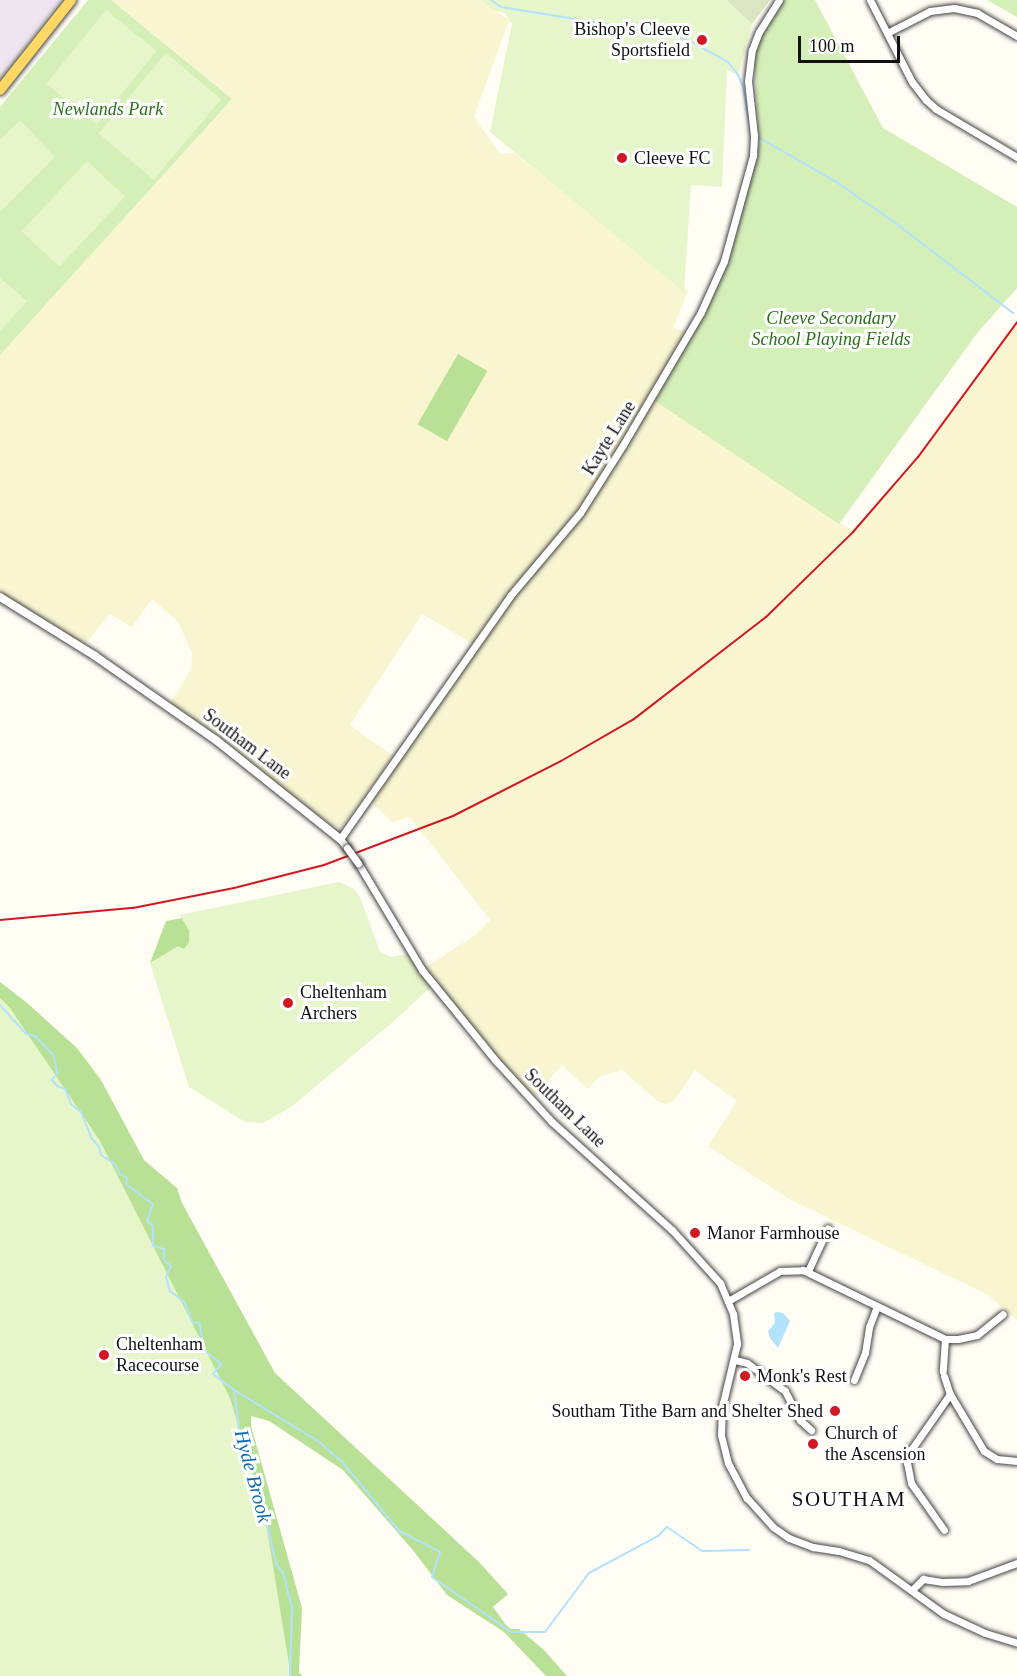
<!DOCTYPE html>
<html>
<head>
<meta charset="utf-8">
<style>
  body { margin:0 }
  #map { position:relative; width:1017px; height:1676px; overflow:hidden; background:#fffdf4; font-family:"Times New Roman",serif }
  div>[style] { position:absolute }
  .industrial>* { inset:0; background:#eee5f0 }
  .farmland>* { inset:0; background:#f9f5d1 }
  .green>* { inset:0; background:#d5efb9 }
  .forest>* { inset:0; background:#b9e196; transform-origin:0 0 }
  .cemetery>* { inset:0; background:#dae6c1 }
  .pitch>* { inset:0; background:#e7f5cb; transform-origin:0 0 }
  .water>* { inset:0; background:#b3e2fc }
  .stream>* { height:2px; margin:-1px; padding:0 1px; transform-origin:1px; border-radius:1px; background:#b3e2fc }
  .roads { filter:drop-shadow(0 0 2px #444) drop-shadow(0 0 2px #444) }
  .minor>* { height:7px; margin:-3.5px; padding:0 3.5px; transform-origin:3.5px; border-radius:3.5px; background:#fff }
  .tertiary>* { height:8px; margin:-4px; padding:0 4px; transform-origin:4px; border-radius:4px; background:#fff }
  .primary>* { height:10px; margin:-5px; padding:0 5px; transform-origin:5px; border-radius:5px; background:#ffd764 }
  .rail>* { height:2px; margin:-1px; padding:0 1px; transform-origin:1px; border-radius:1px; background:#d11823 }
  .bridges { filter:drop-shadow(0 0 2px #444) drop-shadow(0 0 2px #444) }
  .minor-bridge>* { height:7px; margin:-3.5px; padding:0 3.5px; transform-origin:3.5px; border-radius:3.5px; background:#fff }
  .dots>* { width:16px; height:16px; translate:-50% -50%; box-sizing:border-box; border:3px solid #fff; border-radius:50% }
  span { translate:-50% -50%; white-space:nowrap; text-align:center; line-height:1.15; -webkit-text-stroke:6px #fff; paint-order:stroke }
  .poi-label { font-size:18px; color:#111 }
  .right { translate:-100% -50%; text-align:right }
  .left { translate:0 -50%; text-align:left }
  .park-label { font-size:18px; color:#2c7118; font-style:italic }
  .street-label { font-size:18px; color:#111 }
  .water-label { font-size:20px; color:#0b6bb2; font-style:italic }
  .quarter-label { font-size:21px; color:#111; letter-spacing:1.5px }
  .scale { position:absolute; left:798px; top:36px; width:102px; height:27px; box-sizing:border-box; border:3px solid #111; border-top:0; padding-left:8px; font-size:18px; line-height:21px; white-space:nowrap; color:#111; -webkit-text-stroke:4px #fff; paint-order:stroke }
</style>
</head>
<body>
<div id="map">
  <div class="industrial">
    <div style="clip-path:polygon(0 0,61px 0,0 79px)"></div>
  </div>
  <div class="farmland">
    <div style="clip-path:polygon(111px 0,480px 0,509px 20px,474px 117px,500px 154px,514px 153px,688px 291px,673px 328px,687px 332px,652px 399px,853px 531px,918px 457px,1017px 322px,1017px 1320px,988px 1295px,789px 1199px,708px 1146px,737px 1101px,695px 1070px,674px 1101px,666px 1104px,657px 1101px,622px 1070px,599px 1077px,588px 1089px,562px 1065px,531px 1101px,422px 970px,475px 935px,490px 920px,410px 817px,392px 822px,369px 800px,475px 645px,422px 614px,350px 725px,393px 756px,341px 828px,331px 825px,297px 802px,168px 707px,191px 669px,192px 652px,178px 622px,152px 599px,132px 627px,110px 614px,82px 648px,0 597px,0 355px,232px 99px)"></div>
  </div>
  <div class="green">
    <div style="clip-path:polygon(88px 0,111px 0,232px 99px,0 355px,0 107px)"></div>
    <div style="clip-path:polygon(783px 0,815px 0,883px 128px,1017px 207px,1017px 288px,978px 332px,839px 524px,655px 401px,717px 289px,729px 262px,759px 143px,754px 57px,759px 39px)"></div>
    <div style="clip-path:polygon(987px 0,1017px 0,1017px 17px)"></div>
  </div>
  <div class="forest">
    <div style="left:458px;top:354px;width:34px;height:81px;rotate:30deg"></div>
    <div style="clip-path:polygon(182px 918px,189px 930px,189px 943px,184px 949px,150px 963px,166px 921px)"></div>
    <div style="clip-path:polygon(0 982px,26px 1002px,77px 1048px,101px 1080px,144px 1160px,177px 1188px,182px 1203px,275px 1373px,479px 1562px,508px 1594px,493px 1607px,506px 1625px,511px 1629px,519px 1629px,544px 1650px,567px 1676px,546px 1676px,504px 1632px,447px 1595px,412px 1549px,343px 1470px,269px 1421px,251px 1416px,251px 1426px,302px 1608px,299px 1672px,302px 1676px,283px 1676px,0 1024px)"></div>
  </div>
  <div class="cemetery">
    <div style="clip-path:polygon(726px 0,770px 0,752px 24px)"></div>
  </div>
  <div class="pitch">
    <div style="clip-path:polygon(480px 0,726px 0,752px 24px,738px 75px,727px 70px,722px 187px,691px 185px,684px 292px,490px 132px,512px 24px,505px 13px,495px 11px)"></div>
    <div style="left:106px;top:10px;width:65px;height:95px;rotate:39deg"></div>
    <div style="left:166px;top:53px;width:72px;height:105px;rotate:40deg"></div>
    <div style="clip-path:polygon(20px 120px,55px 157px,0 212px,0 140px)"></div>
    <div style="left:87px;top:161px;width:52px;height:96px;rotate:43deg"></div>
    <div style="clip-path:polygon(0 278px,27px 301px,0 331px)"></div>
    <div style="clip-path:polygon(339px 882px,354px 889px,360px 897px,380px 952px,391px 957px,412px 953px,433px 985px,394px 1021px,291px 1107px,263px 1123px,245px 1122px,189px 1087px,150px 963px,178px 946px,184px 949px,189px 943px,189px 930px,180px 915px)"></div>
    <div style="clip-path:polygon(0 998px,10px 1008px,100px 1141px,230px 1398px,265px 1517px,291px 1676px,0 1676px)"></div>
  </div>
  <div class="water">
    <div style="clip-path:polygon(777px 1312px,783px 1313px,790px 1321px,778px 1348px,770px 1338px,768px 1331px,775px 1323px,774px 1313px)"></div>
  </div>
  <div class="stream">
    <div style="left:491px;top:0;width:12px;rotate:35deg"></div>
    <div style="left:501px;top:7px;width:169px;rotate:9.2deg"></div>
    <div style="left:668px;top:34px;width:23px;rotate:18deg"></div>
    <div style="left:690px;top:41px;width:43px;rotate:28.9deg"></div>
    <div style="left:728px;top:62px;width:16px;rotate:52deg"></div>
    <div style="left:738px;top:75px;width:13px;rotate:67deg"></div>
    <div style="left:743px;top:87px;width:48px;rotate:80.3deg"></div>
    <div style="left:756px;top:136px;width:95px;rotate:29.8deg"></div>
    <div style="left:838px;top:183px;width:68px;rotate:34.9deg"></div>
    <div style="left:894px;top:222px;width:150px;rotate:37.4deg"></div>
    <div style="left:0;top:1005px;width:38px;rotate:48deg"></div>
    <div style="left:25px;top:1033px;width:10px;rotate:17deg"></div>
    <div style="left:35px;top:1036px;width:28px;rotate:46deg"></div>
    <div style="left:54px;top:1056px;width:17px;rotate:80deg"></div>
    <div style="left:57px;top:1073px;width:9px;rotate:126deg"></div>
    <div style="left:52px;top:1080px;width:8px;rotate:50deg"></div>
    <div style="left:57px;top:1086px;width:9px;rotate:21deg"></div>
    <div style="left:65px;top:1089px;width:16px;rotate:68deg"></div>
    <div style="left:71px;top:1104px;width:13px;rotate:39deg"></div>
    <div style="left:81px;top:1112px;width:29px;rotate:68deg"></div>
    <div style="left:92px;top:1139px;width:11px;rotate:49deg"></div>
    <div style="left:99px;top:1147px;width:8px;rotate:76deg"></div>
    <div style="left:101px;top:1155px;width:15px;rotate:32deg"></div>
    <div style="left:114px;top:1163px;width:13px;rotate:61deg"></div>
    <div style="left:120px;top:1174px;width:8px;rotate:30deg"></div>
    <div style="left:127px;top:1178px;width:6px;rotate:99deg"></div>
    <div style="left:126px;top:1184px;width:34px;rotate:37deg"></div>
    <div style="left:153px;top:1204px;width:18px;rotate:109deg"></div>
    <div style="left:147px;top:1221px;width:8px;rotate:40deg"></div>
    <div style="left:153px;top:1226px;width:20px;rotate:90deg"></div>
    <div style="left:153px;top:1246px;width:11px;rotate:15deg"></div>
    <div style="left:164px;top:1249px;width:11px;rotate:90deg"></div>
    <div style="left:164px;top:1260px;width:9px;rotate:41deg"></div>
    <div style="left:171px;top:1266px;width:12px;rotate:114deg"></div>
    <div style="left:166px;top:1277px;width:15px;rotate:74deg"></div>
    <div style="left:170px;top:1291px;width:18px;rotate:38deg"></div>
    <div style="left:184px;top:1302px;width:22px;rotate:68deg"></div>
    <div style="left:192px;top:1322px;width:7px;rotate:8deg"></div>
    <div style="left:199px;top:1323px;width:19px;rotate:78deg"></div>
    <div style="left:203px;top:1342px;width:7px;rotate:153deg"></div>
    <div style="left:197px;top:1345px;width:31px;rotate:38deg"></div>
    <div style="left:221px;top:1364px;width:13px;rotate:129deg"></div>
    <div style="left:213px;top:1374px;width:26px;rotate:37deg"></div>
    <div style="left:234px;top:1390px;width:63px;rotate:82.6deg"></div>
    <div style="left:242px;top:1452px;width:17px;rotate:57deg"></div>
    <div style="left:251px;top:1466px;width:23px;rotate:72deg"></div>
    <div style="left:258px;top:1488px;width:80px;rotate:76.3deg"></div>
    <div style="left:277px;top:1566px;width:8px;rotate:45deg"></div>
    <div style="left:283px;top:1572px;width:36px;rotate:76deg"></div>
    <div style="left:292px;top:1607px;width:69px;rotate:91.7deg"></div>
    <div style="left:234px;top:1390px;width:98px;rotate:31.3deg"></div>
    <div style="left:318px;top:1441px;width:35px;rotate:41deg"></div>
    <div style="left:344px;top:1464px;width:87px;rotate:50.6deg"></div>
    <div style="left:399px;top:1531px;width:46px;rotate:27.1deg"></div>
    <div style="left:440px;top:1552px;width:26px;rotate:108deg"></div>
    <div style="left:432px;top:1577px;width:96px;rotate:34.8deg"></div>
    <div style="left:511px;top:1632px;width:34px"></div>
    <div style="left:545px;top:1632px;width:74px;rotate:-53.3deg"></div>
    <div style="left:589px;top:1573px;width:78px;rotate:-28.2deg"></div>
    <div style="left:658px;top:1536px;width:13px;rotate:-45deg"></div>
    <div style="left:667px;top:1527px;width:42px;rotate:34.4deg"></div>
    <div style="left:702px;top:1551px;width:47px;rotate:-1.2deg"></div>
  </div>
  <div class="roads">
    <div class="minor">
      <div style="left:870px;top:0;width:92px;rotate:62.9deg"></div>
      <div style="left:912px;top:82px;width:23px;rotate:52deg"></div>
      <div style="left:926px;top:100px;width:13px;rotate:42deg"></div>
      <div style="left:936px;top:109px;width:94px;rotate:30.7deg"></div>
      <div style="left:887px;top:33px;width:48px;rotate:-27.1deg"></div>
      <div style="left:930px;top:11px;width:24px;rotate:-7deg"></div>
      <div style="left:954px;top:8px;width:24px;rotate:12deg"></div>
      <div style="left:977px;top:13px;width:46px;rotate:29.9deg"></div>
      <div style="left:347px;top:848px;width:11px;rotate:-128deg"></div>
      <div style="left:340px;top:839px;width:297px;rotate:-55deg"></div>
      <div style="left:510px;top:596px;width:109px;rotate:-49.9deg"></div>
      <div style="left:580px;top:513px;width:80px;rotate:-57.7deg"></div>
      <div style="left:623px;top:445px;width:154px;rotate:-59.6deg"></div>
      <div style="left:701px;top:312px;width:56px;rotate:-65.7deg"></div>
      <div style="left:724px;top:261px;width:109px;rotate:-74.6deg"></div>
      <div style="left:753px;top:156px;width:20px;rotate:-87deg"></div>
      <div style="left:754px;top:136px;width:55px;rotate:-96.2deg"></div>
      <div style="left:748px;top:81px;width:31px;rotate:-83deg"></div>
      <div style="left:752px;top:50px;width:19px;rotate:-69deg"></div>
      <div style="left:759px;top:32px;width:38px;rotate:-58deg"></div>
      <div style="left:358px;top:863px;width:125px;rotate:59.1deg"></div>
      <div style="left:422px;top:970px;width:117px;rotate:50.9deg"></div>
      <div style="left:496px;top:1061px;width:83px;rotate:47.4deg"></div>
      <div style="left:552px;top:1122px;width:161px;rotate:42deg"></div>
      <div style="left:672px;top:1230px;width:72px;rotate:47.8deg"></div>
      <div style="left:720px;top:1283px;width:34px;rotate:67deg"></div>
      <div style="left:733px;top:1314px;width:30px;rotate:82deg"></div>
      <div style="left:737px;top:1344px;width:65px;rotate:103.4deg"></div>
      <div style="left:722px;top:1407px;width:28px;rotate:92deg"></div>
      <div style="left:721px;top:1435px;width:29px;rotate:76deg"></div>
      <div style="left:728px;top:1463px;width:40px;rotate:62deg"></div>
      <div style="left:747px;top:1498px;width:39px;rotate:48deg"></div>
      <div style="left:773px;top:1527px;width:19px;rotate:35deg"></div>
      <div style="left:789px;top:1538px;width:26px;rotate:21deg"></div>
      <div style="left:813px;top:1547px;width:26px;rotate:9deg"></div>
      <div style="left:839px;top:1551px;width:31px;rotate:17deg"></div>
      <div style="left:869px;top:1560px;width:92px;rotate:35.8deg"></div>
      <div style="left:944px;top:1614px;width:45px;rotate:24.9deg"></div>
      <div style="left:985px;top:1633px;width:34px;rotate:17deg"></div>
      <div style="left:808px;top:1271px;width:47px;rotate:-65.1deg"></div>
      <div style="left:728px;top:1301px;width:60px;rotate:-30deg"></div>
      <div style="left:780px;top:1271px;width:23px;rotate:-2deg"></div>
      <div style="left:803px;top:1270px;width:158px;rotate:25.9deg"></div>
      <div style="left:945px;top:1339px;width:32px;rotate:94deg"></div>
      <div style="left:945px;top:1339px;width:13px"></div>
      <div style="left:958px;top:1339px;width:19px;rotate:-12deg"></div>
      <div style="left:977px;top:1335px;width:33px;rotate:-39deg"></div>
      <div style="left:735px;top:1360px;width:12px;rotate:14deg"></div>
      <div style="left:747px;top:1363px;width:47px;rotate:36.4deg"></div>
      <div style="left:785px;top:1391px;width:33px;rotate:63deg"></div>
      <div style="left:800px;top:1420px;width:15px;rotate:42deg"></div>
      <div style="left:944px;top:1376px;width:19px;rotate:72deg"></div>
      <div style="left:950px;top:1394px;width:66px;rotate:59.2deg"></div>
      <div style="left:984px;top:1451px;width:15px;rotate:32deg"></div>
      <div style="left:997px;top:1459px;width:20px;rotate:6deg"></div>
      <div style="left:854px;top:1380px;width:29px;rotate:-68deg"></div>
      <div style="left:865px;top:1353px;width:26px;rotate:-81deg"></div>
      <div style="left:869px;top:1327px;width:22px;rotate:-69deg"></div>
      <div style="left:944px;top:1530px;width:57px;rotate:-125.1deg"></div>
      <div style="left:911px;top:1483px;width:20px;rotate:-101deg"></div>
      <div style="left:907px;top:1463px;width:14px;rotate:-73deg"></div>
      <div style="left:911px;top:1450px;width:68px;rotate:-55.1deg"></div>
      <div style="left:912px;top:1590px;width:16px;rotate:-45deg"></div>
      <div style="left:923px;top:1579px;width:20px;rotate:9deg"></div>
      <div style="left:943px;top:1582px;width:25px;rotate:-2deg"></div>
      <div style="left:968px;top:1581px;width:52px;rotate:-20.2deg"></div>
    </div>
    <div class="tertiary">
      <div style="left:0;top:597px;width:112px;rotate:31.8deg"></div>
      <div style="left:95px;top:656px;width:147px;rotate:34.8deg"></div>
      <div style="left:216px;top:740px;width:159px;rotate:38.6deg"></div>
    </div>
    <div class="primary">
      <div style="left:0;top:90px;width:115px;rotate:-51.7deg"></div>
    </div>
  </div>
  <div class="rail">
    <div style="left:0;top:920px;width:134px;rotate:-5.2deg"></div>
    <div style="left:133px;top:908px;width:103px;rotate:-11.2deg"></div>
    <div style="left:234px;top:888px;width:93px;rotate:-14.3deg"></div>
    <div style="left:324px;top:865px;width:138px;rotate:-20.8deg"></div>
    <div style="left:453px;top:816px;width:121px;rotate:-27deg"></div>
    <div style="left:561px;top:761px;width:84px;rotate:-29.9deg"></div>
    <div style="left:634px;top:719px;width:167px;rotate:-37.7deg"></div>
    <div style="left:766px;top:617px;width:122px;rotate:-44.3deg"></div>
    <div style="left:853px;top:532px;width:99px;rotate:-49.1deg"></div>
    <div style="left:918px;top:457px;width:167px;rotate:-53.7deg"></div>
  </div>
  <div class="bridges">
    <div class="minor-bridge">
      <div style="left:347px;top:848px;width:19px;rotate:54deg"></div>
    </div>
  </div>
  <div class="dots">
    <div style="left:702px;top:40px;background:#d11823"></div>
    <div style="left:622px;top:158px;background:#d11823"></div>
    <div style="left:288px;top:1003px;background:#d11823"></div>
    <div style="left:695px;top:1233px;background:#d11823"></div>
    <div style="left:104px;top:1355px;background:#d11823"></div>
    <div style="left:745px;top:1376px;background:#d11823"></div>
    <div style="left:835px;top:1411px;background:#d11823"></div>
    <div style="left:813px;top:1444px;background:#d11823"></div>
  </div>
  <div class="poi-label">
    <span class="right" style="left:690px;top:40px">Bishop's Cleeve<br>Sportsfield</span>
    <span class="left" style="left:634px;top:158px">Cleeve FC</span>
    <span class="left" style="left:300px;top:1003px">Cheltenham<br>Archers</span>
    <span class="left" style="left:707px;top:1233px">Manor Farmhouse</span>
    <span class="left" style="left:116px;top:1355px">Cheltenham<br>Racecourse</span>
    <span class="left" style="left:757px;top:1376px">Monk's Rest</span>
    <span class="right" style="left:823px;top:1411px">Southam Tithe Barn and Shelter Shed</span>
    <span class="left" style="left:825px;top:1444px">Church of<br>the Ascension</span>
  </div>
  <div class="park-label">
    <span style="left:108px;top:109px">Newlands Park</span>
    <span style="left:831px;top:329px">Cleeve Secondary<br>School Playing Fields</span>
  </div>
  <div class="street-label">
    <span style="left:609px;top:438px;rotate:-58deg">Kayte Lane</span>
    <span style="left:247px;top:744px;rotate:37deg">Southam Lane</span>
    <span style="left:565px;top:1108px;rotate:44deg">Southam Lane</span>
  </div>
  <div class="water-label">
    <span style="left:253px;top:1476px;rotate:75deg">Hyde Brook</span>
  </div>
  <div class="quarter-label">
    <span style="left:849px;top:1499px">SOUTHAM</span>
  </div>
  <div class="scale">100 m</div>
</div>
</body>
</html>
